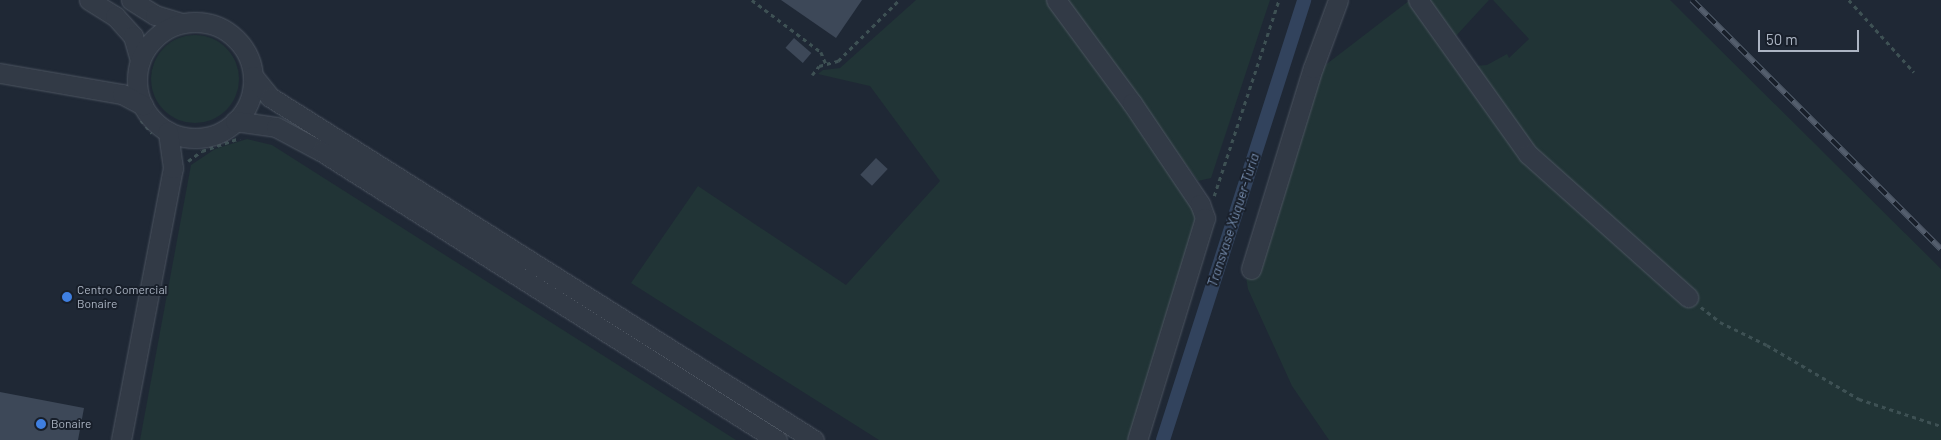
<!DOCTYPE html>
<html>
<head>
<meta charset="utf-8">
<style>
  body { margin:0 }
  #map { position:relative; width:1941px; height:440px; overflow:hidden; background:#1f2835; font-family:Barlow,sans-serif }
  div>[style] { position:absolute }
  .green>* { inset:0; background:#213436 }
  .round { border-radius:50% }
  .canal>* { height:14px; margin:-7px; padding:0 7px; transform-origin:7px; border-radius:7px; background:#32435d }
  .building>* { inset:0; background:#3d4858; transform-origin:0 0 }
  .path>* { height:2.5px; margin-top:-1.25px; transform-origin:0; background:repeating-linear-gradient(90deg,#3e5154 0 4px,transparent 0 8px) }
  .roads { filter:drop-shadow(0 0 1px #4d5561) drop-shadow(0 0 1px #4d5561) }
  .minor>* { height:19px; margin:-9.5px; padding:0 9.5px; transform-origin:9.5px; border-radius:9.5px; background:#323a46 }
  .minor>.ring { margin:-9.5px; padding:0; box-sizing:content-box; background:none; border:19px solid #323a46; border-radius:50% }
  .rail>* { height:5.5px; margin-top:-2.75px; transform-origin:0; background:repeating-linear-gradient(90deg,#181f2a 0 11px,#545e6d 0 22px); box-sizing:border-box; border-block:1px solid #545e6d }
  .dots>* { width:14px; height:14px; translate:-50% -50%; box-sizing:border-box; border:2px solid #181f2a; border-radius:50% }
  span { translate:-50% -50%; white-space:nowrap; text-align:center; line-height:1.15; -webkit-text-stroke:4px #181f2a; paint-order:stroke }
  .poi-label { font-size:12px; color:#acb5c3 }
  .left { translate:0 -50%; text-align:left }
  .water-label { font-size:14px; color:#748bac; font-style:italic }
  .scale { position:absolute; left:1758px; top:30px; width:101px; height:22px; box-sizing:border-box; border:2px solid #acb5c3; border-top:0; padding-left:6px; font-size:15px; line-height:18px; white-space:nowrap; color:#acb5c3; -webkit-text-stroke:4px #181f2a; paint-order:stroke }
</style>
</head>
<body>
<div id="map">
  <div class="green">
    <div style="clip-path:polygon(916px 0,1048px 0,1198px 212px,1128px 440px,879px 440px,631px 283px,698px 186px,846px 285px,940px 181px,870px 86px,818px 74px,823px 70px,840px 68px)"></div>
    <div style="clip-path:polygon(1065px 0,1270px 0,1211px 178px,1198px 181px)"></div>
    <div style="clip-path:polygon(1410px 0,1473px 66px,1487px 65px,1507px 54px,1509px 58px,1529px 39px,1493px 0,1670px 0,1941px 269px,1941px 440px,1329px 440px,1292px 386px,1248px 289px,1244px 265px,1315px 73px)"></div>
    <div style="clip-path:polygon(1426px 0,1489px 0,1455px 37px)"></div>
    <div class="round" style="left:151px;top:35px;width:88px;height:88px"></div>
    <div style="clip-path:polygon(247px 139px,272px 145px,736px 440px,140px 440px,191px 165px,215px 149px)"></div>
  </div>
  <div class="canal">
    <div style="left:1163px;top:440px;width:462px;rotate:-72.2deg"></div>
  </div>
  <div class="building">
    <div style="clip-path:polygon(781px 0,862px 0,836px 38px)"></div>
    <div style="left:794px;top:38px;width:23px;height:13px;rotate:41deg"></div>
    <div style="left:876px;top:158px;width:16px;height:23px;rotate:43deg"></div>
    <div style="clip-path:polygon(0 392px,84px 408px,78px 440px,0 440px)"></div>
  </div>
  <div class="path">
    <div style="left:752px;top:0;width:86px;rotate:37deg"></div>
    <div style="left:821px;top:52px;width:13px;rotate:67deg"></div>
    <div style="left:1849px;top:0;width:97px;rotate:47.9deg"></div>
    <div style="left:812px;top:75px;width:11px;rotate:-52deg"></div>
    <div style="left:819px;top:66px;width:20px;rotate:-15deg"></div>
    <div style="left:838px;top:61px;width:86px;rotate:-45deg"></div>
    <div style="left:141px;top:120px;width:17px;rotate:50deg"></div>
    <div style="left:188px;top:161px;width:17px;rotate:-36deg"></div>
    <div style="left:202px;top:151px;width:40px;rotate:-18.9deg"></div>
    <div style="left:1214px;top:196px;width:206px;rotate:-71.7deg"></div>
    <div style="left:1701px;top:307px;width:24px;rotate:38deg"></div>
    <div style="left:1720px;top:322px;width:52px;rotate:26.1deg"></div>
    <div style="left:1767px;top:345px;width:107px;rotate:30.4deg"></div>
    <div style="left:1859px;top:399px;width:86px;rotate:18.2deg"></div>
  </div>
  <div class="roads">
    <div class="minor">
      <div style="left:89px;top:0;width:31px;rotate:32deg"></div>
      <div style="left:115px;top:16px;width:27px;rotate:48deg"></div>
      <div style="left:133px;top:36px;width:26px;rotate:74deg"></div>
      <div style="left:131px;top:0;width:28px;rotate:32deg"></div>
      <div style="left:155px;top:15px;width:27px;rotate:17deg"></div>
      <div style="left:1056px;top:0;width:128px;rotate:53.6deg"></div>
      <div style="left:1132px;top:103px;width:122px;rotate:56deg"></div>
      <div style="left:1200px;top:204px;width:15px;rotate:70deg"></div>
      <div style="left:1205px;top:218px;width:232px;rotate:107deg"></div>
      <div style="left:1418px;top:0;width:189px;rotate:54.5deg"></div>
      <div style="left:1528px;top:154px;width:215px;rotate:41.8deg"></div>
      <div class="ring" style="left:137px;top:22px;width:97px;height:97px"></div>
      <div style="left:0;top:73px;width:124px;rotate:9.8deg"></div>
      <div style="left:122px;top:94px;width:24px;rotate:28deg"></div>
      <div style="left:253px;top:76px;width:27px;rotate:51deg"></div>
      <div style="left:270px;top:97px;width:643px;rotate:32.23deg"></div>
      <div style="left:235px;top:121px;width:41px;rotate:8.3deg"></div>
      <div style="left:276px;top:127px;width:51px;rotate:28.1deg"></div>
      <div style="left:321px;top:151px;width:540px;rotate:32.37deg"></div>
      <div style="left:1251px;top:269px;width:210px;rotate:-72.9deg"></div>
      <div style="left:1313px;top:68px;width:72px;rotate:-69.8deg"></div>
      <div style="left:121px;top:440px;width:277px;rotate:-79.2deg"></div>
      <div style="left:173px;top:168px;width:37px;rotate:-98deg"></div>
    </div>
  </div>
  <div class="rail">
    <div style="left:1692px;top:0;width:352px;rotate:45deg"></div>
  </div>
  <div class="dots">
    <div style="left:67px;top:297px;background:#3f7fe0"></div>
    <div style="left:41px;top:424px;background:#3f7fe0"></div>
  </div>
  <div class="poi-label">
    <span class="left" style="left:77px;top:297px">Centro Comercial<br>Bonaire</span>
    <span class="left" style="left:51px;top:424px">Bonaire</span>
  </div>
  <div class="water-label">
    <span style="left:1233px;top:220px;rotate:-72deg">Transvase Xùquer-Tùria</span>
  </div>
  <div class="scale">50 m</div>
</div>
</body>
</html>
